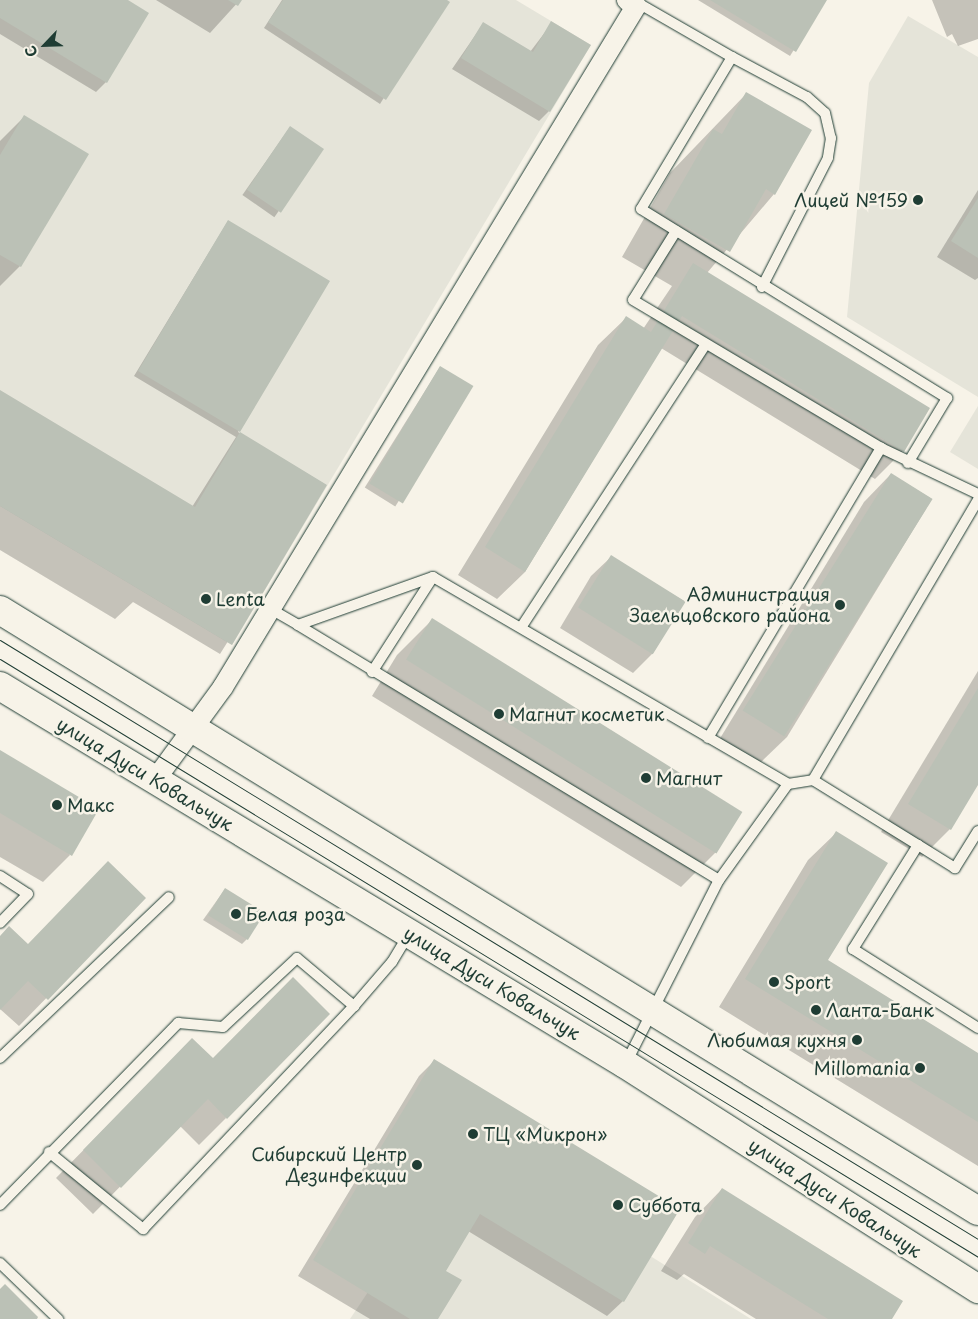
<!DOCTYPE html>
<html>
<head>
<meta charset="utf-8">
<style>
  body { margin:0 }
  #map { position:relative; width:978px; height:1319px; overflow:hidden; background:#f7f3e8; font-family:"Playpen Sans",sans-serif }
  div>[style] { position:absolute }
  .built>* { inset:0; background:#e5e4d9 }
  .shadow>* { inset:0; background:#0003; transform-origin:0 0 }
  .building>* { inset:0; background:#bbc1b6; transform-origin:0 0 }
  .roads { filter:drop-shadow(0 0 1px #1f3d34) drop-shadow(0 0 1px #1f3d34) }
  .service>* { height:10px; margin:-5px; padding:0 5px; transform-origin:5px; border-radius:5px; background:#f7f3e8 }
  .minor>* { height:20px; margin:-10px; padding:0 10px; transform-origin:10px; border-radius:10px; background:#f7f3e8 }
  .primary>* { height:28px; margin:-14px; padding:0 14px; transform-origin:14px; border-radius:14px; background:#f7f3e8 }
  .tram>* { height:1px; margin:-0.5px; padding:0 0.5px; transform-origin:0.5px; border-radius:0.5px; background:#1f3d34 }
  .dots>* { width:14px; height:14px; translate:-50% -50%; box-sizing:border-box; border:2px solid #f7f3e8; border-radius:50% }
  span { translate:-50% -50%; white-space:nowrap; text-align:center; line-height:1.15; -webkit-text-stroke:5px #f7f3e8; paint-order:stroke }
  .poi-label { font-size:18px; color:#1f3d34 }
  .right { translate:-100% -50%; text-align:right }
  .left { translate:0 -50%; text-align:left }
  .street-label { font-size:18px; color:#1f3d34 }
  .north { position:absolute; left:20px; top:20px; width:50px; height:50px; -webkit-text-stroke:4px #f7f3e8; paint-order:stroke; rotate:246deg; font-size:14px; font-weight:700; line-height:20px; text-align:center; color:#1f3d34 }
  .north::after { content:''; display:block; margin:auto; width:18px; height:22px; background:#1f3d34; clip-path:polygon(50% 0,100% 100%,50% 72%,0 100%) }
</style>
</head>
<body>
<div id="map">
  <div class="built">
    <div style="clip-path:polygon(0 0,516px 0,591px 45px,232px 645px,0 506px)"></div>
    <div style="clip-path:polygon(908px 16px,978px 57px,978px 397px,847px 317px,869px 83px)"></div>
    <div style="clip-path:polygon(978px 406px,978px 469px,950px 452px)"></div>
    <div style="clip-path:polygon(468px 1142px,751px 1319px,350px 1319px)"></div>
  </div>
  <div class="shadow">
    <div style="clip-path:polygon(0 0,125px 0,106px 82px,96px 92px,0 34px)"></div>
    <div style="clip-path:polygon(156px 0,240px 0,210px 33px)"></div>
    <div style="clip-path:polygon(282px 0,445px 0,380px 104px,264px 28px)"></div>
    <div style="clip-path:polygon(698px 0,825px 0,790px 56px)"></div>
    <div style="clip-path:polygon(932px 0,978px 0,978px 39px,958px 46px,952px 34px,947px 37px)"></div>
    <div style="clip-path:polygon(552px 23px,549px 111px,539px 121px,452px 69px,483px 24px,530px 52px)"></div>
    <div style="clip-path:polygon(746px 94px,774px 194px,707px 273px,928px 409px,903px 451px,875px 479px,661px 348px,525px 572px,497px 599px,458px 575px,598px 345px,626px 318px,643px 329px,672px 286px,622px 257px,670px 173px)"></div>
    <div style="clip-path:polygon(24px 117px,87px 155px,20px 266px,0 286px,0 141px)"></div>
    <div style="left:290px;top:127px;width:39px;height:83px;rotate:35deg"></div>
    <div style="clip-path:polygon(978px 190px,978px 278px,975px 280px,937px 257px)"></div>
    <div style="clip-path:polygon(228px 221px,328px 282px,238px 432px,326px 485px,220px 654px,133px 602px,115px 619px,0 550px,0 392px,192px 507px,236px 437px,134px 376px)"></div>
    <div style="left:440px;top:367px;width:36px;height:142px;rotate:32deg"></div>
    <div style="clip-path:polygon(891px 474px,932px 499px,787px 737px,759px 764px,719px 740px,864px 502px)"></div>
    <div style="clip-path:polygon(611px 557px,684px 601px,653px 653px,633px 673px,560px 628px,591px 576px)"></div>
    <div style="clip-path:polygon(432px 620px,716px 852px,681px 887px,372px 696px,397px 655px)"></div>
    <div style="clip-path:polygon(978px 671px,978px 783px,950px 829px,922px 857px,881px 832px)"></div>
    <div style="clip-path:polygon(0 751px,70px 855px,43px 882px,0 857px)"></div>
    <div style="clip-path:polygon(836px 833px,826px 961px,978px 1054px,978px 1166px,719px 1007px,808px 860px)"></div>
    <div style="clip-path:polygon(225px 889px,247px 939px,242px 944px,203px 920px)"></div>
    <div style="clip-path:polygon(144px 898px,19px 1026px,0 1009px,0 937px,27px 946px)"></div>
    <div style="clip-path:polygon(212px 1060px,226px 1118px,199px 1145px,180px 1126px,93px 1214px,56px 1178px,165px 1067px)"></div>
    <div style="clip-path:polygon(434px 1061px,623px 1301px,607px 1316px,468px 1231px,444px 1271px,437px 1319px,370px 1319px,298px 1276px,419px 1076px)"></div>
    <div style="clip-path:polygon(722px 1189px,891px 1319px,756px 1319px,684px 1274px,677px 1280px,661px 1271px,695px 1217px)"></div>
  </div>
  <div class="building">
    <div style="clip-path:polygon(0 0,128px 0,149px 13px,107px 83px,0 18px)"></div>
    <div style="clip-path:polygon(228px 0,242px 0,238px 6px)"></div>
    <div style="clip-path:polygon(283px 0,447px 0,450px 2px,386px 100px,268px 22px)"></div>
    <div style="clip-path:polygon(710px 0,827px 0,796px 52px)"></div>
    <div style="clip-path:polygon(551px 21px,591px 45px,550px 112px,461px 58px,483px 22px,533px 52px)"></div>
    <div style="clip-path:polygon(746px 92px,812px 130px,775px 195px,766px 189px,730px 252px,664px 214px,713px 129px,722px 134px)"></div>
    <div style="clip-path:polygon(24px 115px,89px 154px,21px 267px,0 255px,0 155px)"></div>
    <div style="left:290px;top:126px;width:41px;height:77px;rotate:34deg"></div>
    <div style="clip-path:polygon(978px 198px,978px 258px,951px 241px)"></div>
    <div style="clip-path:polygon(228px 220px,330px 281px,240px 432px,327px 485px,232px 645px,0 506px,0 390px,195px 507px,240px 432px,138px 371px)"></div>
    <div style="clip-path:polygon(693px 263px,930px 408px,904px 452px,682px 316px,525px 572px,485px 547px,626px 316px,651px 332px)"></div>
    <div style="left:440px;top:366px;width:39px;height:137px;rotate:31deg"></div>
    <div style="left:891px;top:473px;width:49px;height:280px;rotate:32deg"></div>
    <div style="left:611px;top:555px;width:88px;height:62px;rotate:32deg"></div>
    <div style="left:432px;top:618px;width:366px;height:49px;rotate:32deg"></div>
    <div style="clip-path:polygon(978px 688px,978px 785px,951px 830px,908px 804px)"></div>
    <div style="clip-path:polygon(0 750px,99px 809px,72px 856px,0 813px)"></div>
    <div style="clip-path:polygon(836px 831px,888px 863px,828px 960px,978px 1053px,978px 1122px,745px 979px)"></div>
    <div style="clip-path:polygon(108px 861px,146px 898px,48px 1000px,28px 981px,0 1010px,0 936px,9px 926px,28px 944px)"></div>
    <div style="left:225px;top:888px;width:47px;height:32px;rotate:32deg"></div>
    <div style="clip-path:polygon(293px 977px,330px 1014px,227px 1119px,208px 1099px,121px 1188px,83px 1150px,192px 1038px,213px 1058px)"></div>
    <div style="clip-path:polygon(434px 1059px,680px 1209px,624px 1302px,480px 1214px,446px 1271px,462px 1280px,438px 1319px,410px 1319px,313px 1260px)"></div>
    <div style="clip-path:polygon(722px 1188px,903px 1301px,892px 1319px,828px 1319px,710px 1246px,705px 1254px,688px 1243px)"></div>
    <div style="clip-path:polygon(5px 1284px,38px 1317px,37px 1319px,0 1319px,0 1289px)"></div>
  </div>
  <div class="roads">
    <div class="service">
      <div style="left:638px;top:3px;width:108px;rotate:29.9deg"></div>
      <div style="left:732px;top:57px;width:177px;rotate:120.9deg"></div>
      <div style="left:641px;top:209px;width:360px;rotate:31.7deg"></div>
      <div style="left:947px;top:398px;width:76px;rotate:121deg"></div>
      <div style="left:732px;top:57px;width:85px;rotate:28.1deg"></div>
      <div style="left:807px;top:97px;width:24px;rotate:42deg"></div>
      <div style="left:825px;top:113px;width:26px;rotate:77deg"></div>
      <div style="left:831px;top:138px;width:20px;rotate:99deg"></div>
      <div style="left:828px;top:158px;width:145px;rotate:117.1deg"></div>
      <div style="left:676px;top:231px;width:81px;rotate:121.9deg"></div>
      <div style="left:633px;top:300px;width:289px;rotate:30.8deg"></div>
      <div style="left:881px;top:448px;width:107px;rotate:25.4deg"></div>
      <div style="left:269px;top:608px;width:34px;rotate:30deg"></div>
      <div style="left:298px;top:625px;width:143px;rotate:-19.6deg"></div>
      <div style="left:433px;top:577px;width:411px;rotate:30.2deg"></div>
      <div style="left:298px;top:625px;width:492px;rotate:31.2deg"></div>
      <div style="left:522px;top:626px;width:335px;rotate:-56.9deg"></div>
      <div style="left:372px;top:672px;width:113px;rotate:-57.3deg"></div>
      <div style="left:708px;top:738px;width:338px;rotate:-59.2deg"></div>
      <div style="left:813px;top:780px;width:123px;rotate:31.8deg"></div>
      <div style="left:978px;top:831px;width:44px;rotate:121.9deg"></div>
      <div style="left:955px;top:868px;width:44px;rotate:-148.1deg"></div>
      <div style="left:918px;top:845px;width:123px;rotate:122deg"></div>
      <div style="left:853px;top:949px;width:148px;rotate:32.3deg"></div>
      <div style="left:0;top:876px;width:33px;rotate:33deg"></div>
      <div style="left:28px;top:894px;width:40px;rotate:134deg"></div>
      <div style="left:0;top:1058px;width:233px;rotate:-43.6deg"></div>
      <div style="left:626px;top:1063px;width:205px;rotate:-63.1deg"></div>
      <div style="left:719px;top:880px;width:118px;rotate:-54.3deg"></div>
      <div style="left:788px;top:784px;width:25px;rotate:-9deg"></div>
      <div style="left:813px;top:780px;width:325px;rotate:-59.5deg"></div>
      <div style="left:49px;top:1152px;width:122px;rotate:39.3deg"></div>
      <div style="left:143px;top:1229px;width:307px;rotate:-46.6deg"></div>
      <div style="left:0;top:1205px;width:255px;rotate:-45.6deg"></div>
      <div style="left:178px;top:1023px;width:45px;rotate:5.1deg"></div>
      <div style="left:223px;top:1027px;width:101px;rotate:-43deg"></div>
      <div style="left:297px;top:958px;width:75px;rotate:40.1deg"></div>
      <div style="left:354px;top:1006px;width:58px;rotate:-49.2deg"></div>
      <div style="left:392px;top:962px;width:33px;rotate:-59deg"></div>
      <div style="left:0;top:1263px;width:81px;rotate:44deg"></div>
    </div>
    <div class="minor">
      <div style="left:155px;top:780px;width:115px;rotate:-53.8deg"></div>
      <div style="left:223px;top:687px;width:796px;rotate:-58.76deg"></div>
      <div style="left:636px;top:6px;width:11px;rotate:-146deg"></div>
    </div>
    <div class="primary">
      <div style="left:0;top:610px;width:1148px;rotate:31.57deg"></div>
      <div style="left:0;top:686px;width:730px;rotate:31.17deg"></div>
      <div style="left:625px;top:1064px;width:419px;rotate:32.5deg"></div>
    </div>
  </div>
  <div class="tram">
    <div style="left:0;top:640px;width:1147px;rotate:31.49deg"></div>
    <div style="left:0;top:659px;width:1146px;rotate:31.44deg"></div>
  </div>
  <div class="dots">
    <div style="left:918px;top:200px;background:#1f3d34"></div>
    <div style="left:206px;top:599px;background:#1f3d34"></div>
    <div style="left:840px;top:605px;background:#1f3d34"></div>
    <div style="left:499px;top:714px;background:#1f3d34"></div>
    <div style="left:646px;top:778px;background:#1f3d34"></div>
    <div style="left:57px;top:805px;background:#1f3d34"></div>
    <div style="left:236px;top:914px;background:#1f3d34"></div>
    <div style="left:774px;top:982px;background:#1f3d34"></div>
    <div style="left:816px;top:1010px;background:#1f3d34"></div>
    <div style="left:857px;top:1040px;background:#1f3d34"></div>
    <div style="left:920px;top:1068px;background:#1f3d34"></div>
    <div style="left:473px;top:1134px;background:#1f3d34"></div>
    <div style="left:417px;top:1165px;background:#1f3d34"></div>
    <div style="left:618px;top:1205px;background:#1f3d34"></div>
  </div>
  <div class="poi-label">
    <span class="right" style="left:908px;top:200px">Лицей №159</span>
    <span class="right" style="left:830px;top:605px">Администрация<br>Заельцовского района</span>
    <span class="left" style="left:216px;top:599px">Lenta</span>
    <span class="left" style="left:509px;top:714px">Магнит косметик</span>
    <span class="left" style="left:656px;top:778px">Магнит</span>
    <span class="left" style="left:67px;top:805px">Макс</span>
    <span class="left" style="left:246px;top:914px">Белая роза</span>
    <span class="left" style="left:784px;top:982px">Sport</span>
    <span class="left" style="left:826px;top:1010px">Ланта-Банк</span>
    <span class="right" style="left:847px;top:1040px">Любимая кухня</span>
    <span class="right" style="left:910px;top:1068px">Millomania</span>
    <span class="left" style="left:483px;top:1134px">ТЦ «Микрон»</span>
    <span class="right" style="left:407px;top:1165px">Сибирский Центр<br>Дезинфекции</span>
    <span class="left" style="left:628px;top:1205px">Суббота</span>
  </div>
  <div class="street-label">
    <span style="left:145px;top:774px;rotate:31deg">улица Дуси Ковальчук</span>
    <span style="left:492px;top:983px;rotate:31deg">улица Дуси Ковальчук</span>
    <span style="left:835px;top:1198px;rotate:33deg">улица Дуси Ковальчук</span>
  </div>
  <div class="north">С</div>
</div>
</body>
</html>
